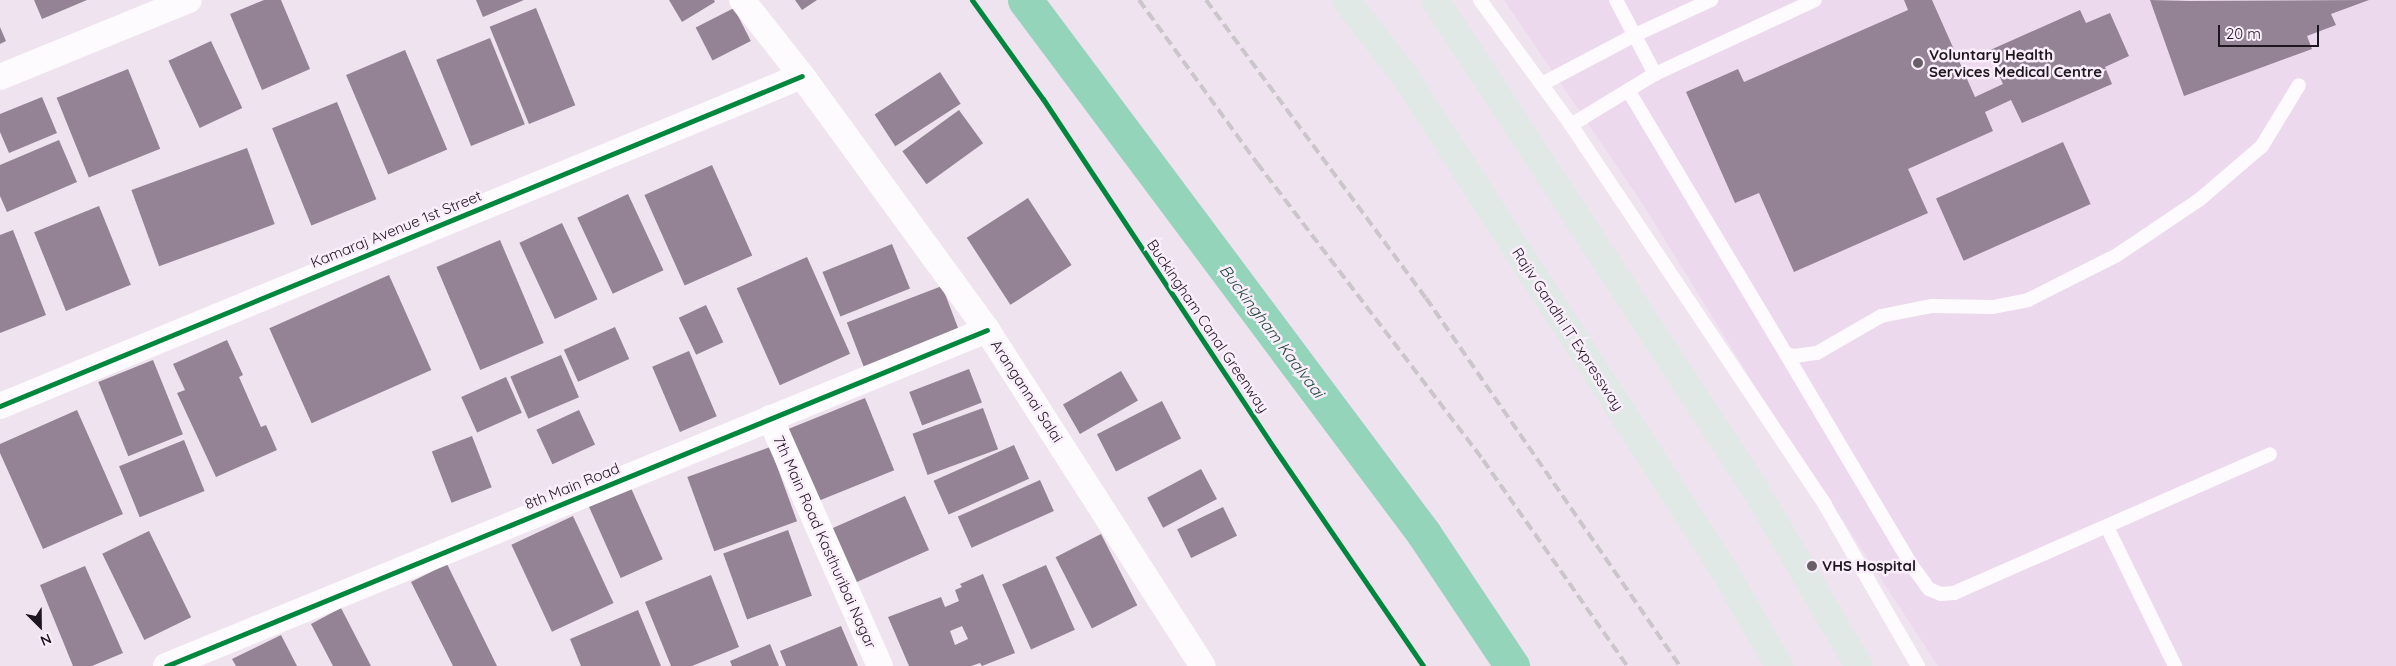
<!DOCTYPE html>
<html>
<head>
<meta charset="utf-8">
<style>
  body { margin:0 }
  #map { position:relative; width:2396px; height:666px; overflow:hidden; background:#efe3ef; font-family:Quicksand,sans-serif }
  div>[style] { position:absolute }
  .built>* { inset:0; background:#edd9ee }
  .canal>* { height:35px; margin:-17.5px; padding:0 17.5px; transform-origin:17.5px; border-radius:17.5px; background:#94d4ba }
  .building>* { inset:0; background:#938394; transform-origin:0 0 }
  .lane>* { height:14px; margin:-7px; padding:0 7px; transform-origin:7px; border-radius:7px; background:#fdfbfd }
  .street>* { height:26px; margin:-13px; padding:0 13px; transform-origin:13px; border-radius:13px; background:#fdfbfd }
  .primary>* { height:28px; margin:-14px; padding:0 14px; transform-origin:14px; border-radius:14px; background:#e1e9e6 }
  .rail>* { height:4px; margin-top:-2px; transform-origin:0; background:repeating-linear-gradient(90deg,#cac6ca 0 10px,transparent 0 15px) }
  .cycleway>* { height:5px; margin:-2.5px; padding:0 2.5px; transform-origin:2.5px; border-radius:2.5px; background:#00873e }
  .dots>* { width:14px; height:14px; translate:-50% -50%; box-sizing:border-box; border:2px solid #fbeefc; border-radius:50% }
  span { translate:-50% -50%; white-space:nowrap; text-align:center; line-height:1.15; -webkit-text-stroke:5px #fbeefc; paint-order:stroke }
  .poi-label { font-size:15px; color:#1f1720; font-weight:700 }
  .left { translate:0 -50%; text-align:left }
  .street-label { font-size:15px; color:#1f1720 }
  .water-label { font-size:16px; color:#214b38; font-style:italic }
  .north { position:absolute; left:15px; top:601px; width:50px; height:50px; -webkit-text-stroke:4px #fbeefc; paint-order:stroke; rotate:157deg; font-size:14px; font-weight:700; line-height:20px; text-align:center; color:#1f1720 }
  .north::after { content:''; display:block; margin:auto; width:18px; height:22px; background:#1f1720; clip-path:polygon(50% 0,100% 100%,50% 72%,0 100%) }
  .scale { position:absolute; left:2218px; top:25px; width:101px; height:22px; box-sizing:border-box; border:2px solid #1f1720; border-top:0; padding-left:6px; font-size:15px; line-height:18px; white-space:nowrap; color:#1f1720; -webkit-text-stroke:4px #fbeefc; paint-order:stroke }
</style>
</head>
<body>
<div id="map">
  <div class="built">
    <div style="clip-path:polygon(1504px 0,2396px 0,2396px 666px,1938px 666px,1753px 383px,1644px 206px)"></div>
  </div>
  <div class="canal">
    <div style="left:1025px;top:0;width:667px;rotate:53.23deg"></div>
    <div style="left:1424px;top:534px;width:159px;rotate:56.3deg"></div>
  </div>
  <div class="building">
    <div style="clip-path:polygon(34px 0,87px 0,42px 19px)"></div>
    <div style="clip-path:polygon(264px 0,281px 0,310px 69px,262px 90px,230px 14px)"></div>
    <div style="clip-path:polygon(476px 0,524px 0,483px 17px)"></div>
    <div style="clip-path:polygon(669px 0,714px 0,715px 2px,682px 22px)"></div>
    <div style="clip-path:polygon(795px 0,817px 0,802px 10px)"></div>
    <div style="clip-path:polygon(1904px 0,1932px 0,1975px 97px,2003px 84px,1988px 51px,2080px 10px,2086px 23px,2110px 13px,2129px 56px,2105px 67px,2112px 84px,2022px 123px,2011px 100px,1985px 112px,1993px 131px,1908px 169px,1928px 213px,1794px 272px,1759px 193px,1735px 203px,1686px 92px,1738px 69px,1744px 82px,1908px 10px)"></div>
    <div style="clip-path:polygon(2150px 0,2189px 1px,2369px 0,2331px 14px,2336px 25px,2307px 36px,2312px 49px,2184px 96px)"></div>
    <div style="left:536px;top:8px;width:105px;height:50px;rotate:68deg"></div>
    <div style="left:734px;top:8px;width:37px;height:43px;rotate:63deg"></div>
    <div style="clip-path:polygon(0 27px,6px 41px,0 44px)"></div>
    <div style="left:490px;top:38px;width:93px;height:58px;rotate:68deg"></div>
    <div style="left:211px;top:41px;width:74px;height:47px;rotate:65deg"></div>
    <div style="left:405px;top:50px;width:108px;height:64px;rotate:67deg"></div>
    <div style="left:128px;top:69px;width:86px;height:77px;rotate:68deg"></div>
    <div style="left:940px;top:72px;width:38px;height:78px;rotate:57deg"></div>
    <div style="clip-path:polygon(42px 97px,57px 133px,9px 153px,0 132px,0 114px)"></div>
    <div style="left:337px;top:102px;width:105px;height:70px;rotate:68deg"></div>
    <div style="left:959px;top:110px;width:41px;height:70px;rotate:54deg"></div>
    <div style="clip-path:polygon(59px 140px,77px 182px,7px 212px,0 196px,0 165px)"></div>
    <div style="left:2063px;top:142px;width:68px;height:139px;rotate:66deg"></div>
    <div style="left:247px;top:148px;width:81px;height:123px;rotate:70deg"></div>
    <div style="left:712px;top:165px;width:99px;height:74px;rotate:66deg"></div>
    <div style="left:628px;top:194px;width:84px;height:56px;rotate:65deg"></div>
    <div style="left:1028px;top:198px;width:80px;height:73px;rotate:57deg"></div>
    <div style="left:99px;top:206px;width:85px;height:70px;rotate:68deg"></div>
    <div style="left:562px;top:223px;width:84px;height:47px;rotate:65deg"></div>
    <div style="clip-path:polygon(13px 230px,46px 315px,0 333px,0 235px)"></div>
    <div style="left:500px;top:240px;width:112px;height:69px;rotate:67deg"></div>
    <div style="left:892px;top:244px;width:48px;height:75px;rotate:68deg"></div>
    <div style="left:807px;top:257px;width:106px;height:77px;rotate:66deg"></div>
    <div style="left:389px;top:275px;width:104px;height:131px;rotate:66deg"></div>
    <div style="left:942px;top:286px;width:47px;height:102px;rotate:69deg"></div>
    <div style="left:706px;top:305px;width:41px;height:30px;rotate:65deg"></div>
    <div style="left:615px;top:327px;width:35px;height:56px;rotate:66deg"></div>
    <div style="clip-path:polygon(227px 340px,243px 375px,239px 377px,261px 427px,266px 425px,277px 450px,216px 477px,177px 393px,185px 390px,173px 364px)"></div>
    <div style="left:689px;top:351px;width:71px;height:40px;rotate:67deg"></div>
    <div style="left:561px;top:355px;width:46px;height:55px;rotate:67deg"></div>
    <div style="left:153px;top:360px;width:80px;height:59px;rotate:68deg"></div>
    <div style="left:969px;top:369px;width:36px;height:64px;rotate:69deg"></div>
    <div style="left:1121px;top:371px;width:34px;height:67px;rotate:60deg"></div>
    <div style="left:506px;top:377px;width:39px;height:49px;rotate:66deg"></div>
    <div style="left:865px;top:398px;width:78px;height:86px;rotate:68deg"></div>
    <div style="left:1162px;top:401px;width:42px;height:73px;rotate:63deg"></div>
    <div style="left:983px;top:408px;width:44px;height:75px;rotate:70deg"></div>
    <div style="clip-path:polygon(77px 410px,123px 514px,43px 549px,0 453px,0 444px)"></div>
    <div style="left:579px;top:410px;width:38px;height:47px;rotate:65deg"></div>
    <div style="left:472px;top:436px;width:55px;height:43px;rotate:69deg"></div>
    <div style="left:184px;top:440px;width:55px;height:70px;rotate:68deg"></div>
    <div style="left:1014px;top:445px;width:37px;height:88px;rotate:66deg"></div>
    <div style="left:770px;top:447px;width:79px;height:88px;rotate:70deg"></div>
    <div style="left:1201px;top:469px;width:34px;height:61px;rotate:62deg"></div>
    <div style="left:1040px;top:480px;width:34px;height:90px;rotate:66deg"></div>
    <div style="left:631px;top:488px;width:78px;height:46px;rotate:66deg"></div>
    <div style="left:905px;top:496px;width:59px;height:82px;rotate:66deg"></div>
    <div style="left:1223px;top:507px;width:32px;height:51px;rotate:64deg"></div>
    <div style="left:573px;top:516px;width:96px;height:68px;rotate:65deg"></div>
    <div style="left:788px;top:530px;width:70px;height:69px;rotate:70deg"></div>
    <div style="left:149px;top:531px;width:96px;height:52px;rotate:64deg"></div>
    <div style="left:1101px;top:534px;width:80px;height:51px;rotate:63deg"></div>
    <div style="clip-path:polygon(447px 564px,497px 666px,453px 666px,411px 582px)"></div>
    <div style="left:1046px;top:565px;width:71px;height:48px;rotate:66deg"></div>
    <div style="clip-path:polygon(85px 566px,123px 653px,92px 666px,73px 666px,40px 585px)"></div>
    <div style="clip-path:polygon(evenodd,983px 574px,1015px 653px,982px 666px,980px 663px,971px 666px,909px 666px,888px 617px,941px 597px,945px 607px,959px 601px,955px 590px,962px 587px,960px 584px,983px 574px,962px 626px,968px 639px,955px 645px,950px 631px,962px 626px)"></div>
    <div style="clip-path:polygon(711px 575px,739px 647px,692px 666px,671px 666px,645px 602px)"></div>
    <div style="clip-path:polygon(341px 608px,371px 666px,333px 666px,311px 624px)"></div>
    <div style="clip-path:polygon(638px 610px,661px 666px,581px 666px,570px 639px)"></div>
    <div style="clip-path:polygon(841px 626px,858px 666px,786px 666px,780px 651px)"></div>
    <div style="clip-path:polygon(281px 635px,297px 666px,236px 666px,232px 659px)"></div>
    <div style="clip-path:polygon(770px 644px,779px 666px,732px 666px,730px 661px)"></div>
  </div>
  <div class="lane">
    <div style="left:1480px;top:0;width:155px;rotate:53.9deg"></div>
    <div style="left:1571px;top:125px;width:457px;rotate:56.2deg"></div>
    <div style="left:1825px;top:505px;width:186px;rotate:60deg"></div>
    <div style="left:1616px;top:0;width:84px;rotate:62.2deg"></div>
    <div style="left:1542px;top:84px;width:105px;rotate:-27.8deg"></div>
    <div style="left:1635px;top:35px;width:84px;rotate:-24.7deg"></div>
    <div style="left:1628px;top:90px;width:308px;rotate:59.1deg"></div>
    <div style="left:1786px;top:354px;width:9px;rotate:13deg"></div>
    <div style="left:1795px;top:356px;width:22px;rotate:-8deg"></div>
    <div style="left:1817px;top:353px;width:74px;rotate:-30deg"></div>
    <div style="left:1881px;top:316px;width:52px;rotate:-11.1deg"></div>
    <div style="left:1932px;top:306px;width:61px;rotate:0.9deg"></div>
    <div style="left:1993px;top:307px;width:36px;rotate:-11deg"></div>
    <div style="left:2028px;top:300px;width:100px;rotate:-26.8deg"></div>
    <div style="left:2117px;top:255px;width:99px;rotate:-33.9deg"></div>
    <div style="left:2199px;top:200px;width:83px;rotate:-40.6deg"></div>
    <div style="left:2262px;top:146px;width:71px;rotate:-58.8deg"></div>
    <div style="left:1571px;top:125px;width:98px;rotate:-31.3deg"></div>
    <div style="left:1655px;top:74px;width:176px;rotate:-24.8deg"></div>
    <div style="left:1786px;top:354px;width:243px;rotate:59.3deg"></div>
    <div style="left:1910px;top:563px;width:32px;rotate:54deg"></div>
    <div style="left:1929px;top:589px;width:13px;rotate:23deg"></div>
    <div style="left:1941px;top:594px;width:13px;rotate:-4deg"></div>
    <div style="left:1954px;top:593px;width:345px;rotate:-23.7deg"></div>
    <div style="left:2107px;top:527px;width:155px;rotate:63.9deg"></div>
  </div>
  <div class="street">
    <div style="left:742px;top:0;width:97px;rotate:51.7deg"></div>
    <div style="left:802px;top:76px;width:314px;rotate:53.9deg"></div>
    <div style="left:987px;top:330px;width:399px;rotate:57.3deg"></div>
    <div style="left:0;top:77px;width:204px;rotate:-22.2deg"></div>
    <div style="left:0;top:406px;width:867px;rotate:-22.37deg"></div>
    <div style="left:770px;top:418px;width:271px;rotate:66.1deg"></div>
    <div style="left:166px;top:666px;width:887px;rotate:-22.26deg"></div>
  </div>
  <div class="primary">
    <div style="left:1346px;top:0;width:98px;rotate:52.4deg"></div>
    <div style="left:1406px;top:78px;width:582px;rotate:57.13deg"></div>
    <div style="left:1722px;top:567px;width:114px;rotate:60.1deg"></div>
    <div style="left:1435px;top:0;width:584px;rotate:56.8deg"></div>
    <div style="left:1755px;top:489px;width:205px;rotate:59.6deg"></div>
  </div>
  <div class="rail">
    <div style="left:1139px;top:0;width:201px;rotate:54.1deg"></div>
    <div style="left:1257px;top:163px;width:373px;rotate:52.7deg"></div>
    <div style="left:1483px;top:460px;width:251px;rotate:55deg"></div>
    <div style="left:1206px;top:0;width:370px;rotate:53.6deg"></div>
    <div style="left:1426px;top:298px;width:447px;rotate:55.4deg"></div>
  </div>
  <div class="cycleway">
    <div style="left:972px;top:0;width:122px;rotate:54.4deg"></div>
    <div style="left:1043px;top:99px;width:422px;rotate:56.5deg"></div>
    <div style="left:1276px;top:451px;width:260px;rotate:55.6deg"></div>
    <div style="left:0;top:406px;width:867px;rotate:-22.37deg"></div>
    <div style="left:166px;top:666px;width:887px;rotate:-22.26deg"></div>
  </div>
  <div class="dots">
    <div style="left:1918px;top:63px;background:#685e68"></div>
    <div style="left:1812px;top:566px;background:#685e68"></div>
  </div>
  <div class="poi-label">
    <span class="left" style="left:1929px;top:63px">Voluntary Health<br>Services Medical Centre</span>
    <span class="left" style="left:1822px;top:566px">VHS Hospital</span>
  </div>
  <div class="street-label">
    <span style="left:396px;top:229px;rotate:-22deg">Kamaraj Avenue 1st Street</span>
    <span style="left:1208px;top:326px;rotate:56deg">Buckingham Canal Greenway</span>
    <span style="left:1568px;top:329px;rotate:57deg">Rajiv Gandhi IT Expressway</span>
    <span style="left:1027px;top:391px;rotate:57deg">Arangannai Salai</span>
    <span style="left:572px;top:486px;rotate:-22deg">8th Main Road</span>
    <span style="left:825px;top:542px;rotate:66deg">7th Main Road Kasthuribai Nagar</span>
  </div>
  <div class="water-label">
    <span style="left:1272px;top:331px;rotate:53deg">Buckingham Kaalvaai</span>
  </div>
  <div class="north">N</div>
  <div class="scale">20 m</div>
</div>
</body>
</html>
